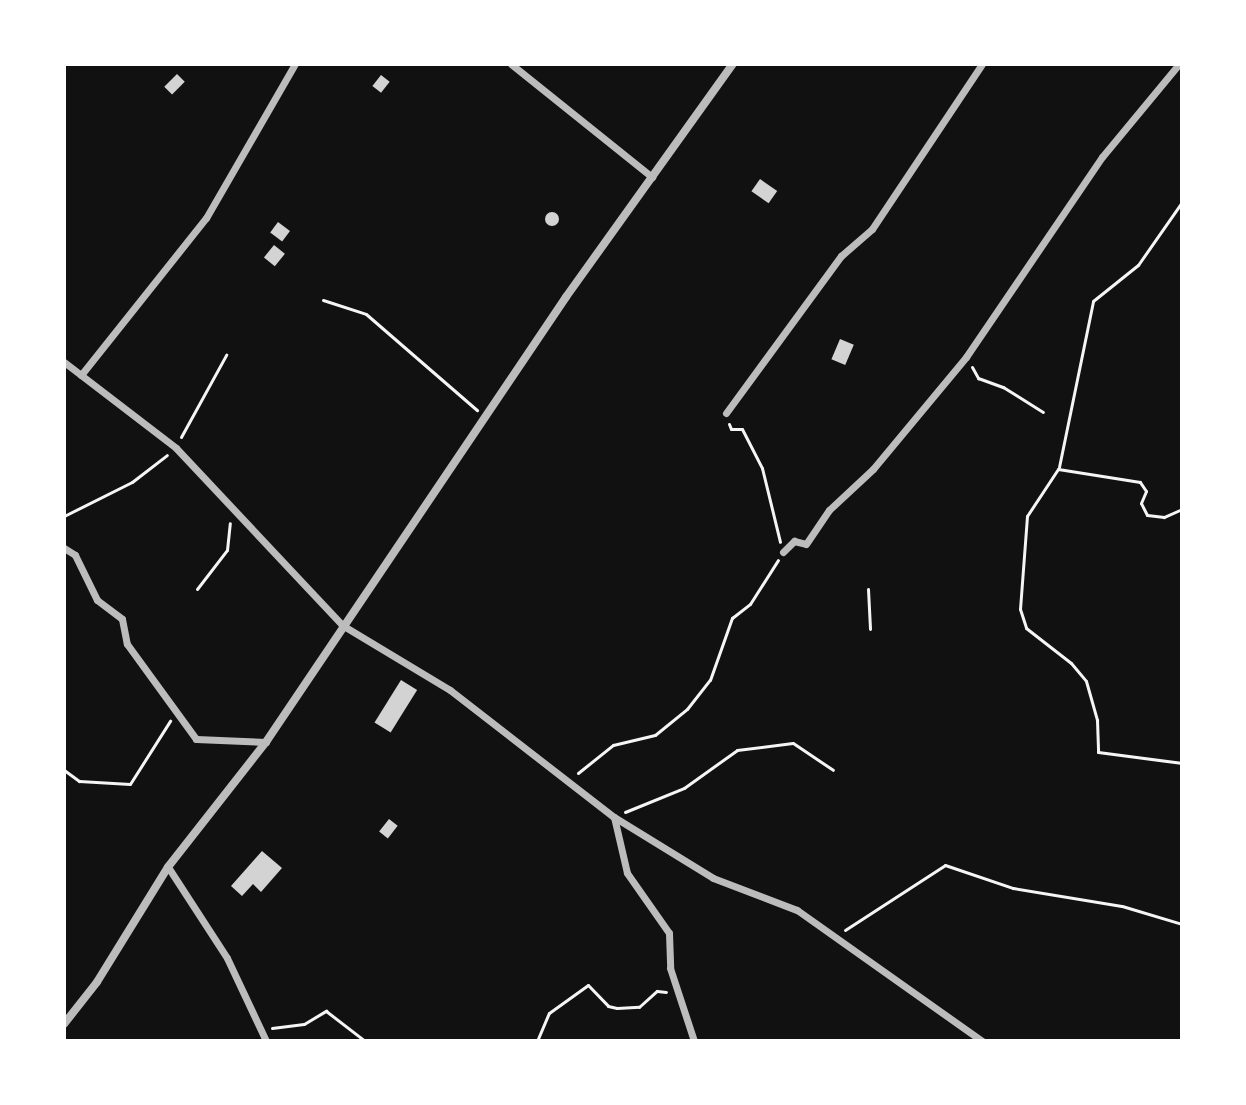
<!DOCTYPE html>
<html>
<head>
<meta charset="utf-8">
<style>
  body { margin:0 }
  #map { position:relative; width:1246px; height:1105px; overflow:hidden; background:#111; font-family:"Libre Baskerville",serif }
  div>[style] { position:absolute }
  .building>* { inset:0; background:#d3d3d3; transform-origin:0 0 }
  .round { border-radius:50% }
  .path>* { height:3px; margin:-1.5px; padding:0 1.5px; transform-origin:1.5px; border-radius:1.5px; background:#f5f5f5 }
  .minor>* { height:7px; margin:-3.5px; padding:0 3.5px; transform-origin:3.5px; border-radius:3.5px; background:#bcbcbc }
  .tertiary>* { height:8px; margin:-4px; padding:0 4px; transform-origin:4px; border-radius:4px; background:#bcbcbc }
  span { translate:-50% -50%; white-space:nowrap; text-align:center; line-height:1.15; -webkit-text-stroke:8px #fff; paint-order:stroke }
  .frame { position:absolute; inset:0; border:66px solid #fff; pointer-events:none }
</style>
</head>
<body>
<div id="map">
  <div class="building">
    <div style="left:177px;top:74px;width:11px;height:18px;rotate:45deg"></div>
    <div style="left:381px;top:75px;width:11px;height:14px;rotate:38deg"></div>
    <div style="left:760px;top:179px;width:21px;height:15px;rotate:35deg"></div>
    <div class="round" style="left:545px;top:212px;width:14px;height:14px"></div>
    <div style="left:278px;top:222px;width:15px;height:13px;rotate:37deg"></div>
    <div style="left:274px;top:245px;width:14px;height:16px;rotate:39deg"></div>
    <div style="left:840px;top:339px;width:15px;height:22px;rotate:23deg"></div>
    <div style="left:401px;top:680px;width:19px;height:50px;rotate:32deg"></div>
    <div style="left:389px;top:819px;width:11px;height:16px;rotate:38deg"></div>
    <div style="clip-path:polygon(262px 851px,282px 868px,261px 892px,253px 884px,242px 896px,231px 886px)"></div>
  </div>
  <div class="path">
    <div style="left:323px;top:300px;width:45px;rotate:18deg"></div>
    <div style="left:366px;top:314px;width:147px;rotate:40.9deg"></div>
    <div style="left:972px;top:367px;width:13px;rotate:61deg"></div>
    <div style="left:978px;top:378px;width:27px;rotate:20deg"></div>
    <div style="left:1003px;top:387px;width:47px;rotate:32deg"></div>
    <div style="left:729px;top:424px;width:5px;rotate:68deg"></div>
    <div style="left:731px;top:429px;width:11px"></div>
    <div style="left:742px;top:429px;width:44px;rotate:62.9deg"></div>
    <div style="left:762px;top:468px;width:76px;rotate:76.3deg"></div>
    <div style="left:181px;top:437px;width:94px;rotate:-61.2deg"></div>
    <div style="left:1059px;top:467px;width:169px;rotate:-78.4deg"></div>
    <div style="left:1093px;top:301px;width:58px;rotate:-38.7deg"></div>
    <div style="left:1138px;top:265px;width:77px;rotate:-55.1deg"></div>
    <div style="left:1182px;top:509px;width:20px;rotate:156deg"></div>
    <div style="left:1164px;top:517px;width:17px;rotate:-173deg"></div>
    <div style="left:1147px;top:515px;width:13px;rotate:-117deg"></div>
    <div style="left:1141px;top:503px;width:13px;rotate:-67deg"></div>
    <div style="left:1146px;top:491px;width:11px;rotate:-124deg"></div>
    <div style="left:1140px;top:482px;width:83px;rotate:-171deg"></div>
    <div style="left:1058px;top:469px;width:56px;rotate:123.4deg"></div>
    <div style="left:1027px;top:516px;width:93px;rotate:94.3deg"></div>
    <div style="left:1020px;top:609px;width:20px;rotate:72deg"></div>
    <div style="left:1026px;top:628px;width:57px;rotate:37.9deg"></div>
    <div style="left:1071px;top:663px;width:23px;rotate:50deg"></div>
    <div style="left:1086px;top:681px;width:41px;rotate:74.2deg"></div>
    <div style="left:1097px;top:720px;width:32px;rotate:88deg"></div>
    <div style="left:1098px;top:752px;width:85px;rotate:7.5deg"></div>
    <div style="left:64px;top:516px;width:76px;rotate:-26.6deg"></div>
    <div style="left:132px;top:482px;width:44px;rotate:-37.6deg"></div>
    <div style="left:197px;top:589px;width:49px;rotate:-52.4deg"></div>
    <div style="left:227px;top:550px;width:27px;rotate:-84deg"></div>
    <div style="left:868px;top:589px;width:40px;rotate:87.1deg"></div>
    <div style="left:64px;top:770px;width:19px;rotate:36deg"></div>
    <div style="left:79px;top:781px;width:51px;rotate:3.4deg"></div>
    <div style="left:130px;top:784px;width:75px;rotate:-57.6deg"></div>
    <div style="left:578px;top:773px;width:45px;rotate:-38.7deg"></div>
    <div style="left:613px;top:745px;width:43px;rotate:-13.4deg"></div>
    <div style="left:655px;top:735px;width:41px;rotate:-39.1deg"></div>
    <div style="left:687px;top:709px;width:37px;rotate:-52deg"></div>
    <div style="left:710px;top:680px;width:66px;rotate:-70.5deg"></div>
    <div style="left:732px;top:618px;width:23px;rotate:-38deg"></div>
    <div style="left:750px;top:604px;width:52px;rotate:-57.5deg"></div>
    <div style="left:625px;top:812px;width:64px;rotate:-22.1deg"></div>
    <div style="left:684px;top:788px;width:65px;rotate:-35.6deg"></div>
    <div style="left:737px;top:750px;width:56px;rotate:-7.1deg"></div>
    <div style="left:793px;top:743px;width:48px;rotate:34deg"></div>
    <div style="left:845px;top:930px;width:119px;rotate:-33deg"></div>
    <div style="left:945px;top:865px;width:72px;rotate:18.7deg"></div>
    <div style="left:1013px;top:888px;width:110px;rotate:9.4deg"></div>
    <div style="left:1122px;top:906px;width:63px;rotate:16.7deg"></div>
    <div style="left:272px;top:1028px;width:32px;rotate:-7deg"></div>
    <div style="left:304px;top:1024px;width:26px;rotate:-31deg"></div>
    <div style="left:326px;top:1011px;width:49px;rotate:37.6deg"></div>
    <div style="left:537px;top:1041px;width:30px;rotate:-67deg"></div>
    <div style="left:549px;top:1013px;width:48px;rotate:-35.7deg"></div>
    <div style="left:588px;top:985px;width:29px;rotate:46deg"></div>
    <div style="left:608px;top:1006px;width:9px;rotate:13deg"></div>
    <div style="left:617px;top:1008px;width:22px;rotate:-3deg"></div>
    <div style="left:639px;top:1007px;width:24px;rotate:-42deg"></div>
    <div style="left:657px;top:991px;width:9px;rotate:6deg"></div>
  </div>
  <div class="minor">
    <div style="left:511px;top:64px;width:181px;rotate:38.7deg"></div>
    <div style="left:64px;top:362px;width:141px;rotate:37.5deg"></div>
    <div style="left:176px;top:448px;width:243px;rotate:46.8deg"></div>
    <div style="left:342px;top:625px;width:126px;rotate:31deg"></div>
    <div style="left:450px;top:690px;width:207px;rotate:37.8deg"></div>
    <div style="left:614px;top:817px;width:116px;rotate:31.6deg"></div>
    <div style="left:713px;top:878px;width:90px;rotate:20.9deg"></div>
    <div style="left:797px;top:910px;width:227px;rotate:35.3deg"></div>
    <div style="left:81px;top:375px;width:201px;rotate:-51.5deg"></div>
    <div style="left:206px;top:218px;width:178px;rotate:-60deg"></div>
    <div style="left:726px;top:413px;width:195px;rotate:-53.8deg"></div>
    <div style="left:841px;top:256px;width:41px;rotate:-41.1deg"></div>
    <div style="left:872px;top:229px;width:198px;rotate:-56.3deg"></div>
    <div style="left:64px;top:548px;width:13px;rotate:32deg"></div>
    <div style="left:75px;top:555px;width:50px;rotate:63.9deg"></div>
    <div style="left:97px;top:600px;width:31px;rotate:37deg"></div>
    <div style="left:122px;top:619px;width:25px;rotate:79deg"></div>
    <div style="left:127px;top:644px;width:117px;rotate:54deg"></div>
    <div style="left:196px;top:739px;width:70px;rotate:2.5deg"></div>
    <div style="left:783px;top:552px;width:16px;rotate:-45deg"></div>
    <div style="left:794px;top:541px;width:12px;rotate:14deg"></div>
    <div style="left:806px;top:544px;width:41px;rotate:-55.9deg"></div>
    <div style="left:829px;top:510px;width:60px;rotate:-43deg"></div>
    <div style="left:873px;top:469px;width:146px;rotate:-50.3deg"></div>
    <div style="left:966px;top:357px;width:242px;rotate:-55.8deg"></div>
    <div style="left:1102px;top:157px;width:121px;rotate:-50.4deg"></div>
    <div style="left:614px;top:817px;width:57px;rotate:76.9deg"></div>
    <div style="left:627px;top:873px;width:73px;rotate:55deg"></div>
    <div style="left:669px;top:933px;width:35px;rotate:88deg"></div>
    <div style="left:670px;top:968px;width:77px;rotate:71.8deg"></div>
    <div style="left:168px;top:867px;width:108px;rotate:57deg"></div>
    <div style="left:227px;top:958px;width:92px;rotate:64.8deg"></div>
  </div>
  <div class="tertiary">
    <div style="left:64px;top:1024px;width:53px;rotate:-51.8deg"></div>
    <div style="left:97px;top:982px;width:135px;rotate:-58.3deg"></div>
    <div style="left:168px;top:867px;width:159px;rotate:-51.9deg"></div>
    <div style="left:266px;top:742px;width:537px;rotate:-56.01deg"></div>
    <div style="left:566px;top:297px;width:287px;rotate:-54.4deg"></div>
  </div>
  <div class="frame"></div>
</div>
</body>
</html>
